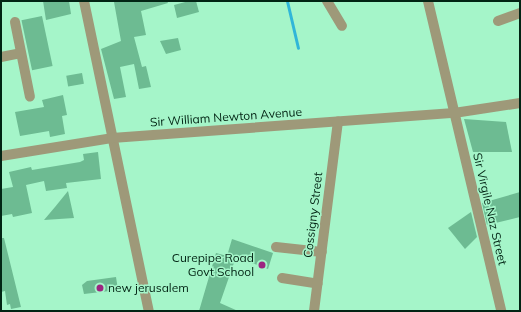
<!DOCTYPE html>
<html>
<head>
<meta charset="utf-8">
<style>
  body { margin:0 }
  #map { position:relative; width:521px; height:312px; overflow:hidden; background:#a5f5c9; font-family:Mulish,sans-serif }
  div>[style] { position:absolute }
  .stream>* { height:3px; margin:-1.5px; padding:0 1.5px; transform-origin:1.5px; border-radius:1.5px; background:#30b6d8 }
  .building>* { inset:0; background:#6dbb92; transform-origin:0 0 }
  .minor>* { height:10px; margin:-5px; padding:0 5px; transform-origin:5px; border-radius:5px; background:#9e9979 }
  .dots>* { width:11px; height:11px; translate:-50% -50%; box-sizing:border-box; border:2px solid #a5f5c9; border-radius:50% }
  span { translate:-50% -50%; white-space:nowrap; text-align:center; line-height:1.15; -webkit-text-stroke:3px #a5f5c9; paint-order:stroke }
  .street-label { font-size:12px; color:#022414 }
  .poi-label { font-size:12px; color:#022414 }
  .right { translate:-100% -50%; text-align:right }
  .left { translate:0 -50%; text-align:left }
  .frame { position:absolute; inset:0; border:2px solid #022414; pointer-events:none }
</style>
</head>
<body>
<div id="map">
  <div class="stream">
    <div style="left:287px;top:1px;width:48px;rotate:76.8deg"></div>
  </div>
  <div class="building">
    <div style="clip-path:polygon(43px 1px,69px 1px,71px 14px,46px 20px)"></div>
    <div style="clip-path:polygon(118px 1px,167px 1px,168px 3px,141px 11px,146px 35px,134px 37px,142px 67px,146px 66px,151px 87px,139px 89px,134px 64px,120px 67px,126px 97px,114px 99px,101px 49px,121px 41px,114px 2px)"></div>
    <div style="clip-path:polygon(189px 1px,196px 1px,199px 12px,177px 18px,174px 5px)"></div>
    <div style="left:42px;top:16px;width:51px;height:21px;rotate:78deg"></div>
    <div style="clip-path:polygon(178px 38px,181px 50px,166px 54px,160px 41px)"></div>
    <div style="left:82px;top:73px;width:11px;height:16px;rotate:80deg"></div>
    <div style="clip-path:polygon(63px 95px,67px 115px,62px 116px,65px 134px,50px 137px,49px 131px,20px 136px,15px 112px,44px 107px,42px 100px)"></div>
    <div style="clip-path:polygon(464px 119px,506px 122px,512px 152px,473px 152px)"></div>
    <div style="clip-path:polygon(98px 152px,101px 179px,66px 183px,67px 188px,46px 191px,44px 181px,26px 185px,32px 213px,13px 217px,12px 214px,1px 216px,1px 189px,13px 187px,9px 172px,31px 167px,32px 170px,80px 162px,84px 160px,83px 154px)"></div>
    <div style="clip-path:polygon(68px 191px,74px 218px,44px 220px,55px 207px)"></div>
    <div style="clip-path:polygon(520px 192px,520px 217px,487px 225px,482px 203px)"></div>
    <div style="clip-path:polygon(471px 212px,477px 237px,465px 249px,448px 228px)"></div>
    <div style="clip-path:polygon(1px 238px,4px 238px,21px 307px,11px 309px,10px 304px,7px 305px,5px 291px,1px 292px)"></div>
    <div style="clip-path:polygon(232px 239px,273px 253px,268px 269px,236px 257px,220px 303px,238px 311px,199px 311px,216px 253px,227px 256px)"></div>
    <div style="clip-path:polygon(116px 277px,118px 290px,84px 294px,82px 285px,87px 281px)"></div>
  </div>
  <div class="minor">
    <div style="left:84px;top:1px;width:317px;rotate:78.2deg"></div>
    <div style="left:327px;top:1px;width:29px;rotate:59deg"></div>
    <div style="left:428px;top:1px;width:318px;rotate:76.7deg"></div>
    <div style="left:498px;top:21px;width:23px;rotate:-20deg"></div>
    <div style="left:15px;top:22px;width:76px;rotate:78.7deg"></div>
    <div style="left:1px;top:57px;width:20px;rotate:-11deg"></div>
    <div style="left:1px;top:156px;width:112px;rotate:-9.2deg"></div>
    <div style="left:112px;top:138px;width:343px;rotate:-4.2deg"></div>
    <div style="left:454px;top:113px;width:67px;rotate:-8.6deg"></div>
    <div style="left:276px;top:247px;width:46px;rotate:6.2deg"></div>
    <div style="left:282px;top:278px;width:36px;rotate:9deg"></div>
    <div style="left:314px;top:311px;width:191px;rotate:-82.8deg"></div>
  </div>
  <div class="dots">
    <div style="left:262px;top:265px;background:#9c2680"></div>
    <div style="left:100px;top:288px;background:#9c2680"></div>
  </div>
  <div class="street-label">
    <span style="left:226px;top:117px;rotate:-4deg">Sir William Newton Avenue</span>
    <span style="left:490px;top:209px;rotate:77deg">Sir Virgile Naz Street</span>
    <span style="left:313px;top:215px;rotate:-83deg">Cossigny Street</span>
  </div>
  <div class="poi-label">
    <span class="right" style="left:254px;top:265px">Curepipe Road<br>Govt School</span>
    <span class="left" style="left:108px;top:288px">new jerusalem</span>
  </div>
  <div class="frame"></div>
</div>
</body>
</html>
